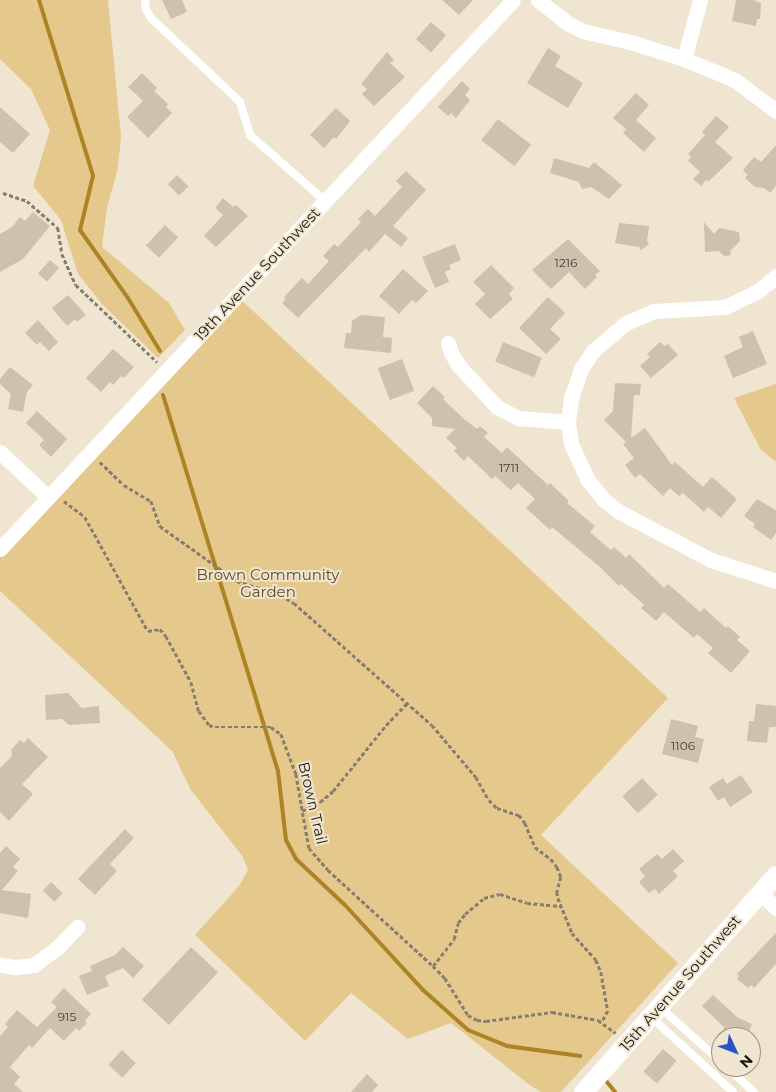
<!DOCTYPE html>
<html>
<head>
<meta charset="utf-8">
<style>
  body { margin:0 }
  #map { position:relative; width:776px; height:1092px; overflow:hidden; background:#f0e5d0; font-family:Montserrat,sans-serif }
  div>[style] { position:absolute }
  .green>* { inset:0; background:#e5c88c }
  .stream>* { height:4px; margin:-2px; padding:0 2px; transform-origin:2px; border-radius:2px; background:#ac8425 }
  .building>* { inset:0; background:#ccc2ad; transform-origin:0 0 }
  .path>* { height:2.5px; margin-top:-1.25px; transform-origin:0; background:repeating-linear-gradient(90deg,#857e6f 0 4px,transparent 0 6.5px) }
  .service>* { height:8px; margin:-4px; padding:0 4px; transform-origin:4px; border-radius:4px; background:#fff }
  .minor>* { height:15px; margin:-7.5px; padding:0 7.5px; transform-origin:7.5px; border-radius:7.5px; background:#fff }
  .tertiary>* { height:19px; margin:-9.5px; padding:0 9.5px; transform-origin:9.5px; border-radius:9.5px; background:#fff }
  span { translate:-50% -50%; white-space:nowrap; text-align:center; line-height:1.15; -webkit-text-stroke:4px #f0e5d0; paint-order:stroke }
  .number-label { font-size:12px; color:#464136 }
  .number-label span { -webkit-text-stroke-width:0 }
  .street-label { font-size:15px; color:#19160e }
  .park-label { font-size:15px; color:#5d4b26 }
  .north { position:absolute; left:711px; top:1027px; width:50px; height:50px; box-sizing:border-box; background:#f0e5d0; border:1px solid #9a9282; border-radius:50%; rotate:133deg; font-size:14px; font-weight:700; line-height:20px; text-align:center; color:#19160e }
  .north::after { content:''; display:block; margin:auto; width:18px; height:22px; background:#2a54c3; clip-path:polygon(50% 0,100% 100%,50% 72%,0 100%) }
</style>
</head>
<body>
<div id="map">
  <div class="green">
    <div style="clip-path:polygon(0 0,108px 0,121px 136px,118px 168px,107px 208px,102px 247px,169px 303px,185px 330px,158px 358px,102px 304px,78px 274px,61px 220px,33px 186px,50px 130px,31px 89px,0 59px)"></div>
    <div style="clip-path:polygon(237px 296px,668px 698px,541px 835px,678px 963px,561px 1092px,541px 1092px,531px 1086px,451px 1023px,408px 1039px,351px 993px,305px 1041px,195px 935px,239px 886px,248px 870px,243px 857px,191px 790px,172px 751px,0 591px,0 549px)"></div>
    <div style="clip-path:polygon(776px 384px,776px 462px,761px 450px,734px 398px)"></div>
  </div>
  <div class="stream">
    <div style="left:39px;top:0;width:184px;rotate:72.9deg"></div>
    <div style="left:93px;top:176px;width:56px;rotate:103.5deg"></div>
    <div style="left:80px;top:230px;width:83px;rotate:54.8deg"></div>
    <div style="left:128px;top:298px;width:62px;rotate:58.9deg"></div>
    <div style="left:163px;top:395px;width:393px;rotate:73deg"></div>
    <div style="left:278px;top:771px;width:69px;rotate:83.4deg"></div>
    <div style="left:286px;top:840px;width:21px;rotate:62deg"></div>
    <div style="left:296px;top:859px;width:66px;rotate:43.2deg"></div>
    <div style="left:344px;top:904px;width:117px;rotate:47.4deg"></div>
    <div style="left:423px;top:990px;width:60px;rotate:41.6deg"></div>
    <div style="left:468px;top:1030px;width:42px;rotate:22.3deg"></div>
    <div style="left:507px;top:1046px;width:74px;rotate:7.8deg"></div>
    <div style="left:607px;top:1082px;width:13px;rotate:51deg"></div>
  </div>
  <div class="building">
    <div style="clip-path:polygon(162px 0,182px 0,187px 12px,171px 19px)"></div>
    <div style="clip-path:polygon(442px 0,473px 0,459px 15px)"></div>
    <div style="clip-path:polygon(736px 0,753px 0,761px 3px,760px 19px,757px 19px,756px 26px,732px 21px)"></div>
    <div style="left:431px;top:22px;width:20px;height:23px;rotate:41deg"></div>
    <div style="clip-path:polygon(548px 48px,561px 56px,555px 66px,583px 83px,568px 108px,527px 83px)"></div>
    <div style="clip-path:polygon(387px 52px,394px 60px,390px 63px,405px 77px,374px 106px,362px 94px,367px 89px,361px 84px)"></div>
    <div style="clip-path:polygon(142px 73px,157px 88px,154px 91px,168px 104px,166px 107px,172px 113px,148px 138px,127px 117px,143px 101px,128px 87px)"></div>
    <div style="clip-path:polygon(462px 81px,470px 89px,465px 95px,470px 100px,456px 118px,451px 113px,448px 116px,438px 107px)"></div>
    <div style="clip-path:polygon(636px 93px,649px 105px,636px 120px,656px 138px,644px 152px,623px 133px,626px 129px,613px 118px)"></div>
    <div style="clip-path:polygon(0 107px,30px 134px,13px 153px,0 142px)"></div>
    <div style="clip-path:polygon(336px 108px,350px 121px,336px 139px,334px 137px,324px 148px,310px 135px)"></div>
    <div style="clip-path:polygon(716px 116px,729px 127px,715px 142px,733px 158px,708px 182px,706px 180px,701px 186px,693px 179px,700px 172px,688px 161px,691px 157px,688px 154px,705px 135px,702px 132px)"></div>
    <div style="left:498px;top:119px;width:42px;height:27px;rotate:38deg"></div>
    <div style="clip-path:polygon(776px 145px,776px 186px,770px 193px,764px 188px,755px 187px,745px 178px,748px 175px,743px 170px,754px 157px,761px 162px)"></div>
    <div style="clip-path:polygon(554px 158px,589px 168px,594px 162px,622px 185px,609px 199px,591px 187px,582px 189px,579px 182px,550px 173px)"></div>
    <div style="clip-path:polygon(406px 171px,426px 190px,393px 226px,408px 238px,401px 247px,385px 234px,369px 252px,366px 248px,298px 318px,282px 303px,286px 299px,284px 297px,302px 278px,308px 284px,329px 261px,323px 256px,334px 244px,338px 247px,361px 222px,358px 219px,368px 209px,375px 216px,402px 187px,396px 181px)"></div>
    <div style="left:177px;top:175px;width:16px;height:13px;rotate:45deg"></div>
    <div style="clip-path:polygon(223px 198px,233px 207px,236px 205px,248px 216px,216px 247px,204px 236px,223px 215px,215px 208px)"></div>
    <div style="clip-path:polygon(33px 212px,50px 226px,23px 259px,0 272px,0 234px,12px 227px,20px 217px,25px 221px)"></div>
    <div style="clip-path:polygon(704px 222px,714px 234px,719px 228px,739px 232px,740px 241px,730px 251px,731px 255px,724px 256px,719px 251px,705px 252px)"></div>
    <div style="clip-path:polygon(619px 223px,649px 226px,647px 241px,649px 244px,641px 250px,639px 247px,615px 243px)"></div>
    <div style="left:165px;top:225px;width:18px;height:28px;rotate:43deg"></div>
    <div style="clip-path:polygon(568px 239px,600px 271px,595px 275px,597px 277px,585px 289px,569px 272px,551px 289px,532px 270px)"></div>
    <div style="clip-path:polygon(455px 244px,461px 260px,449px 265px,451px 269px,445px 272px,449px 282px,435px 288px,422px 257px)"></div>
    <div style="left:50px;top:260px;width:12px;height:18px;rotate:42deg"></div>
    <div style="clip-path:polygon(491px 265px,514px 288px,509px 294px,513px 299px,490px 319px,475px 304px,485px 294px,473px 282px)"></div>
    <div style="clip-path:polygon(403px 269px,428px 291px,416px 303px,412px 300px,399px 314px,379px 296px)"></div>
    <div style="clip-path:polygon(68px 295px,86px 315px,77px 322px,75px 319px,67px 326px,52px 308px)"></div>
    <div style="clip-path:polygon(548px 297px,565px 313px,550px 329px,561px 339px,546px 354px,519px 328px)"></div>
    <div style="clip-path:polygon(361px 315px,385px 317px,383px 337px,392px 338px,391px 353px,344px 348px,346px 333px,351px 333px,352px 321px)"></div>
    <div style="clip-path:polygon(38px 320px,58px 342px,49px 351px,40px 342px,37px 345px,25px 333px)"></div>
    <div style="clip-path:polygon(753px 331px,767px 364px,733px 378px,724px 356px,743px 347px,739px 337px)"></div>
    <div style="left:503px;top:342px;width:42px;height:21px;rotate:22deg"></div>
    <div style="clip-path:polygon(660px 342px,665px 346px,668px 344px,678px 355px,651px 378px,640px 366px,650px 357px,647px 354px)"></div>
    <div style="clip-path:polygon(113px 349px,134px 367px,124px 378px,121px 376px,113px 385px,110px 382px,101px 392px,86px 378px)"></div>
    <div style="left:402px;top:359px;width:34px;height:26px;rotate:69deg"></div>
    <div style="clip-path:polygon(10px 367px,33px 385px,27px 392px,23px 412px,8px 409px,11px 394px,0 384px,0 379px)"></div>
    <div style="clip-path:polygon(615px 383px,641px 384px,640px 395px,634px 395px,631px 438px,645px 428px,672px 465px,675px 462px,703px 487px,712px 477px,737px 499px,721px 518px,708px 507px,704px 512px,683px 493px,679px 496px,670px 488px,663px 496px,640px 474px,635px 478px,625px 465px,634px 458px,623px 444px,626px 442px,604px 420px,613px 411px)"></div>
    <div style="clip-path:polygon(433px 386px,445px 397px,443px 399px,464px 419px,477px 429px,480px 426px,488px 433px,484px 437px,502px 453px,507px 447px,548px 485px,550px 483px,569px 501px,567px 503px,595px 526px,590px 532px,606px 546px,611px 550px,614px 547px,626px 558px,629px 554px,664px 588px,668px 584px,700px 612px,704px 608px,726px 628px,728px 626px,740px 637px,737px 640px,750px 651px,731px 673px,708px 653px,713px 648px,697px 634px,694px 638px,664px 612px,656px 621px,641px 608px,644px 605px,621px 584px,619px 586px,600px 567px,552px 527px,550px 530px,526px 508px,535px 499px,518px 483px,511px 490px,495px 476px,492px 479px,468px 456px,464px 461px,454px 451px,457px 448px,446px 438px,455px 429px,432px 426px,432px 418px,417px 403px)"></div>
    <div style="clip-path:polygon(37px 411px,67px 439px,51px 457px,39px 445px,44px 440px,26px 423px)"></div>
    <div style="clip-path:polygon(757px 499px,776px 510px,776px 533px,771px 540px,753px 527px,755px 524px,744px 516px)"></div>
    <div style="clip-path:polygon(68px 693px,82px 708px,99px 706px,100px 723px,69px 725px,62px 719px,46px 720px,45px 695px)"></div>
    <div style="clip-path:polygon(756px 704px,776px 706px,776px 727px,769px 727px,767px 743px,747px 741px,749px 721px,754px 721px)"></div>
    <div style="clip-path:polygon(671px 719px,698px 726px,695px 737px,704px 739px,698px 763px,662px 754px)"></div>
    <div style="clip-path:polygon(28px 738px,48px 757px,22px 784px,33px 794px,9px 821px,0 812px,0 768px,12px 756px,11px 750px,20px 740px,24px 743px)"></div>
    <div style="clip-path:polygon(741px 775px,753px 792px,730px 807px,724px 797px,718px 801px,709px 787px,723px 778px,727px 784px)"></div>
    <div style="left:642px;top:778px;width:23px;height:27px;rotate:47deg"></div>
    <div style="clip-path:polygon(125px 829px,134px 838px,110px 864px,117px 871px,95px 895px,78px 879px)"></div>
    <div style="clip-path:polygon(6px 846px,20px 859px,13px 867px,18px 871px,2px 890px,31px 894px,28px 918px,0 913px,0 853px)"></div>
    <div style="clip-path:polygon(673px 849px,684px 861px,673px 871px,678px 876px,659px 894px,655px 889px,649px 893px,639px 882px,645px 876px,639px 869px,657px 854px,662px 859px)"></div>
    <div style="left:51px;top:882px;width:16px;height:12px;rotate:43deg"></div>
    <div style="clip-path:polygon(776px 933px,776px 964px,754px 988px,751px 985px,748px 988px,737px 979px,739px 976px,737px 974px)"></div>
    <div style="clip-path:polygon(123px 947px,144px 966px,133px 978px,123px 968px,105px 976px,109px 986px,87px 995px,79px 976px,92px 971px,90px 966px,115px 955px)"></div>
    <div style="left:191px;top:947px;width:37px;height:72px;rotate:43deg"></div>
    <div style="clip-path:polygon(64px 988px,91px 1014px,85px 1021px,87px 1023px,79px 1031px,76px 1028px,64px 1041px,50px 1028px,32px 1048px,29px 1045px,10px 1067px,20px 1077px,14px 1084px,23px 1092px,0 1092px,0 1036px,8px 1027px,5px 1024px,17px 1010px,37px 1027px,57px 1007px,51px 1002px)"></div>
    <div style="clip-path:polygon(713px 995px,737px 1017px,752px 1024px,747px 1037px,731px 1037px,722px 1033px,724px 1027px,702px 1006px)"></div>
    <div style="left:663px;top:1049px;width:18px;height:30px;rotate:41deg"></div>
    <div style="left:122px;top:1050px;width:19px;height:20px;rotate:43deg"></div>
    <div style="clip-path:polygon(367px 1074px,378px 1085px,372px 1092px,351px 1092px)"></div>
  </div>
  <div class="path">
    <div style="left:3px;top:193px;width:25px;rotate:18deg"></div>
    <div style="left:27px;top:201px;width:41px;rotate:41.1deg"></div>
    <div style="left:58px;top:228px;width:26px;rotate:81deg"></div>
    <div style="left:62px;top:254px;width:34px;rotate:66deg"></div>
    <div style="left:76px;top:285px;width:112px;rotate:43.5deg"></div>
    <div style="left:100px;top:462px;width:33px;rotate:44deg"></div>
    <div style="left:124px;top:485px;width:31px;rotate:31deg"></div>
    <div style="left:151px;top:501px;width:27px;rotate:70deg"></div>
    <div style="left:160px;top:526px;width:95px;rotate:35.5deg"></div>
    <div style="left:237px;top:581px;width:46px;rotate:17.7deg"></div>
    <div style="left:281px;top:595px;width:15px;rotate:32deg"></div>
    <div style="left:294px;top:603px;width:184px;rotate:41.5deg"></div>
    <div style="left:432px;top:725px;width:68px;rotate:49.8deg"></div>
    <div style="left:476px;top:777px;width:26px;rotate:61deg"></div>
    <div style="left:489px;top:800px;width:11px;rotate:45deg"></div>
    <div style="left:497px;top:808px;width:23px;rotate:18deg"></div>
    <div style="left:519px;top:815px;width:10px;rotate:53deg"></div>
    <div style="left:525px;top:823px;width:26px;rotate:67deg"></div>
    <div style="left:535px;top:847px;width:20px;rotate:37deg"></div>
    <div style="left:551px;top:859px;width:10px;rotate:53deg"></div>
    <div style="left:557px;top:867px;width:11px;rotate:68deg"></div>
    <div style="left:561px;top:877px;width:16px;rotate:105deg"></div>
    <div style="left:557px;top:892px;width:6px;rotate:81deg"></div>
    <div style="left:558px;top:898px;width:38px;rotate:68deg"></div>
    <div style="left:572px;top:933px;width:36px;rotate:48deg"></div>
    <div style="left:596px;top:960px;width:13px;rotate:67deg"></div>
    <div style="left:601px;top:972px;width:40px;rotate:80deg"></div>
    <div style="left:608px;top:1011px;width:13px;rotate:119deg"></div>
    <div style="left:64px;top:501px;width:26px;rotate:37deg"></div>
    <div style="left:85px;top:517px;width:130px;rotate:61.1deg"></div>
    <div style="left:148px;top:631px;width:12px;rotate:-9deg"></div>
    <div style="left:160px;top:629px;width:9px;rotate:49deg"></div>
    <div style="left:166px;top:636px;width:52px;rotate:61.5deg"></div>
    <div style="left:191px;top:682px;width:30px;rotate:75deg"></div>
    <div style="left:199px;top:711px;width:17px;rotate:54deg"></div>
    <div style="left:209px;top:725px;width:6px;rotate:18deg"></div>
    <div style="left:215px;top:727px;width:56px"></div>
    <div style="left:271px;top:727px;width:12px;rotate:35deg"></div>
    <div style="left:281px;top:734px;width:43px;rotate:69.4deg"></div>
    <div style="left:296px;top:774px;width:75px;rotate:80deg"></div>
    <div style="left:309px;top:848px;width:29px;rotate:49deg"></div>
    <div style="left:328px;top:870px;width:142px;rotate:42.4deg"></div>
    <div style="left:433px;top:966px;width:17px;rotate:45deg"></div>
    <div style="left:445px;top:978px;width:44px;rotate:58.1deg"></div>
    <div style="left:468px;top:1015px;width:10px;rotate:29deg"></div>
    <div style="left:477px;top:1020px;width:9px;rotate:6deg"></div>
    <div style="left:486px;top:1021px;width:67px;rotate:-7.8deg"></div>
    <div style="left:552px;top:1012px;width:47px;rotate:9.9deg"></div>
    <div style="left:598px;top:1020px;width:22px;rotate:36deg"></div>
    <div style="left:302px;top:811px;width:20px;rotate:-27deg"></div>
    <div style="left:320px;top:802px;width:17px;rotate:-40deg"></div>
    <div style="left:333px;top:791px;width:85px;rotate:-51.2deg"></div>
    <div style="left:386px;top:725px;width:30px;rotate:-46deg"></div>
    <div style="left:433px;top:966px;width:34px;rotate:-52deg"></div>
    <div style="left:454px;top:939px;width:16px;rotate:-76deg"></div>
    <div style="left:458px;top:923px;width:11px;rotate:-52deg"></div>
    <div style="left:465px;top:914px;width:25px;rotate:-40deg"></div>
    <div style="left:484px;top:898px;width:16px;rotate:-14deg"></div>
    <div style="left:500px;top:894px;width:28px;rotate:18deg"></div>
    <div style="left:527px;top:903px;width:34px;rotate:5deg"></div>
  </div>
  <div class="service">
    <div style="left:145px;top:0;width:9px;rotate:84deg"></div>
    <div style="left:146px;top:9px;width:10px;rotate:61deg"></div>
    <div style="left:151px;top:18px;width:122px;rotate:43.3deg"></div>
    <div style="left:240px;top:102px;width:34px;rotate:73deg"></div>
    <div style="left:250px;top:135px;width:100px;rotate:41.3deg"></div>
    <div style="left:660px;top:1007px;width:82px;rotate:42deg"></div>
    <div style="left:651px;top:1017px;width:111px;rotate:42.4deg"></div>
    <div style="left:727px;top:1067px;width:37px;rotate:43deg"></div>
  </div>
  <div class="minor">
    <div style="left:538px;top:0;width:39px;rotate:38deg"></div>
    <div style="left:569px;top:24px;width:16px;rotate:27deg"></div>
    <div style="left:583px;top:31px;width:52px;rotate:13.2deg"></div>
    <div style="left:634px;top:43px;width:52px;rotate:17.7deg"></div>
    <div style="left:684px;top:59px;width:42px;rotate:22.3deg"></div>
    <div style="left:723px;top:75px;width:14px;rotate:25deg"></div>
    <div style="left:736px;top:81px;width:50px;rotate:36.9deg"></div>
    <div style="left:684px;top:59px;width:61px;rotate:-74.8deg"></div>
    <div style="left:776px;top:276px;width:23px;rotate:140deg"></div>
    <div style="left:758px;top:291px;width:37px;rotate:154deg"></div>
    <div style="left:725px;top:307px;width:71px;rotate:176.8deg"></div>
    <div style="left:654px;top:311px;width:30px;rotate:157deg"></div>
    <div style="left:626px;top:323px;width:43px;rotate:139.7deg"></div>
    <div style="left:593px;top:351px;width:22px;rotate:124deg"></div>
    <div style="left:581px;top:369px;width:31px;rotate:109deg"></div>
    <div style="left:571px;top:398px;width:24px;rotate:97deg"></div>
    <div style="left:568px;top:422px;width:22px;rotate:82deg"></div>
    <div style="left:571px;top:444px;width:38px;rotate:65deg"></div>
    <div style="left:587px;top:479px;width:26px;rotate:51deg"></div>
    <div style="left:603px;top:499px;width:19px;rotate:39deg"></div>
    <div style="left:618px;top:511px;width:105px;rotate:27.8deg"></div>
    <div style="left:711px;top:560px;width:68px;rotate:17.9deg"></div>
    <div style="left:448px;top:343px;width:10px;rotate:73deg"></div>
    <div style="left:451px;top:353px;width:15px;rotate:58deg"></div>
    <div style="left:459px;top:366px;width:56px;rotate:47.2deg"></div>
    <div style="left:497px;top:407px;width:25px;rotate:27deg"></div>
    <div style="left:519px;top:418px;width:49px;rotate:4.7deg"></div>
    <div style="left:0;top:452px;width:66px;rotate:43.2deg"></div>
    <div style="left:0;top:549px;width:751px;rotate:-46.94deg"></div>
    <div style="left:760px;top:893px;width:22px;rotate:43deg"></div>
    <div style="left:0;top:965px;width:16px;rotate:7deg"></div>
    <div style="left:16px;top:967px;width:18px;rotate:-6deg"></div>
    <div style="left:34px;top:965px;width:30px;rotate:-37deg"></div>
    <div style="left:58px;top:947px;width:28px;rotate:-46deg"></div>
  </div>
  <div class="tertiary">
    <div style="left:583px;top:1092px;width:290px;rotate:-48.4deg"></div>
  </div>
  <div class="number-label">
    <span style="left:566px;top:263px">1216</span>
    <span style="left:509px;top:468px">1711</span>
    <span style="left:683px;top:746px">1106</span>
    <span style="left:67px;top:1017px">915</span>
  </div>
  <div class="street-label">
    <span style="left:257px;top:274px;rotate:-47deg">19th Avenue Southwest</span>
    <span style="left:313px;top:803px;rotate:77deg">Brown Trail</span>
    <span style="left:680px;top:983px;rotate:-49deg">15th Avenue Southwest</span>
  </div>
  <div class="park-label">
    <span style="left:268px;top:583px">Brown Community<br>Garden</span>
  </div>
  <div class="north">N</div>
</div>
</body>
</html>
